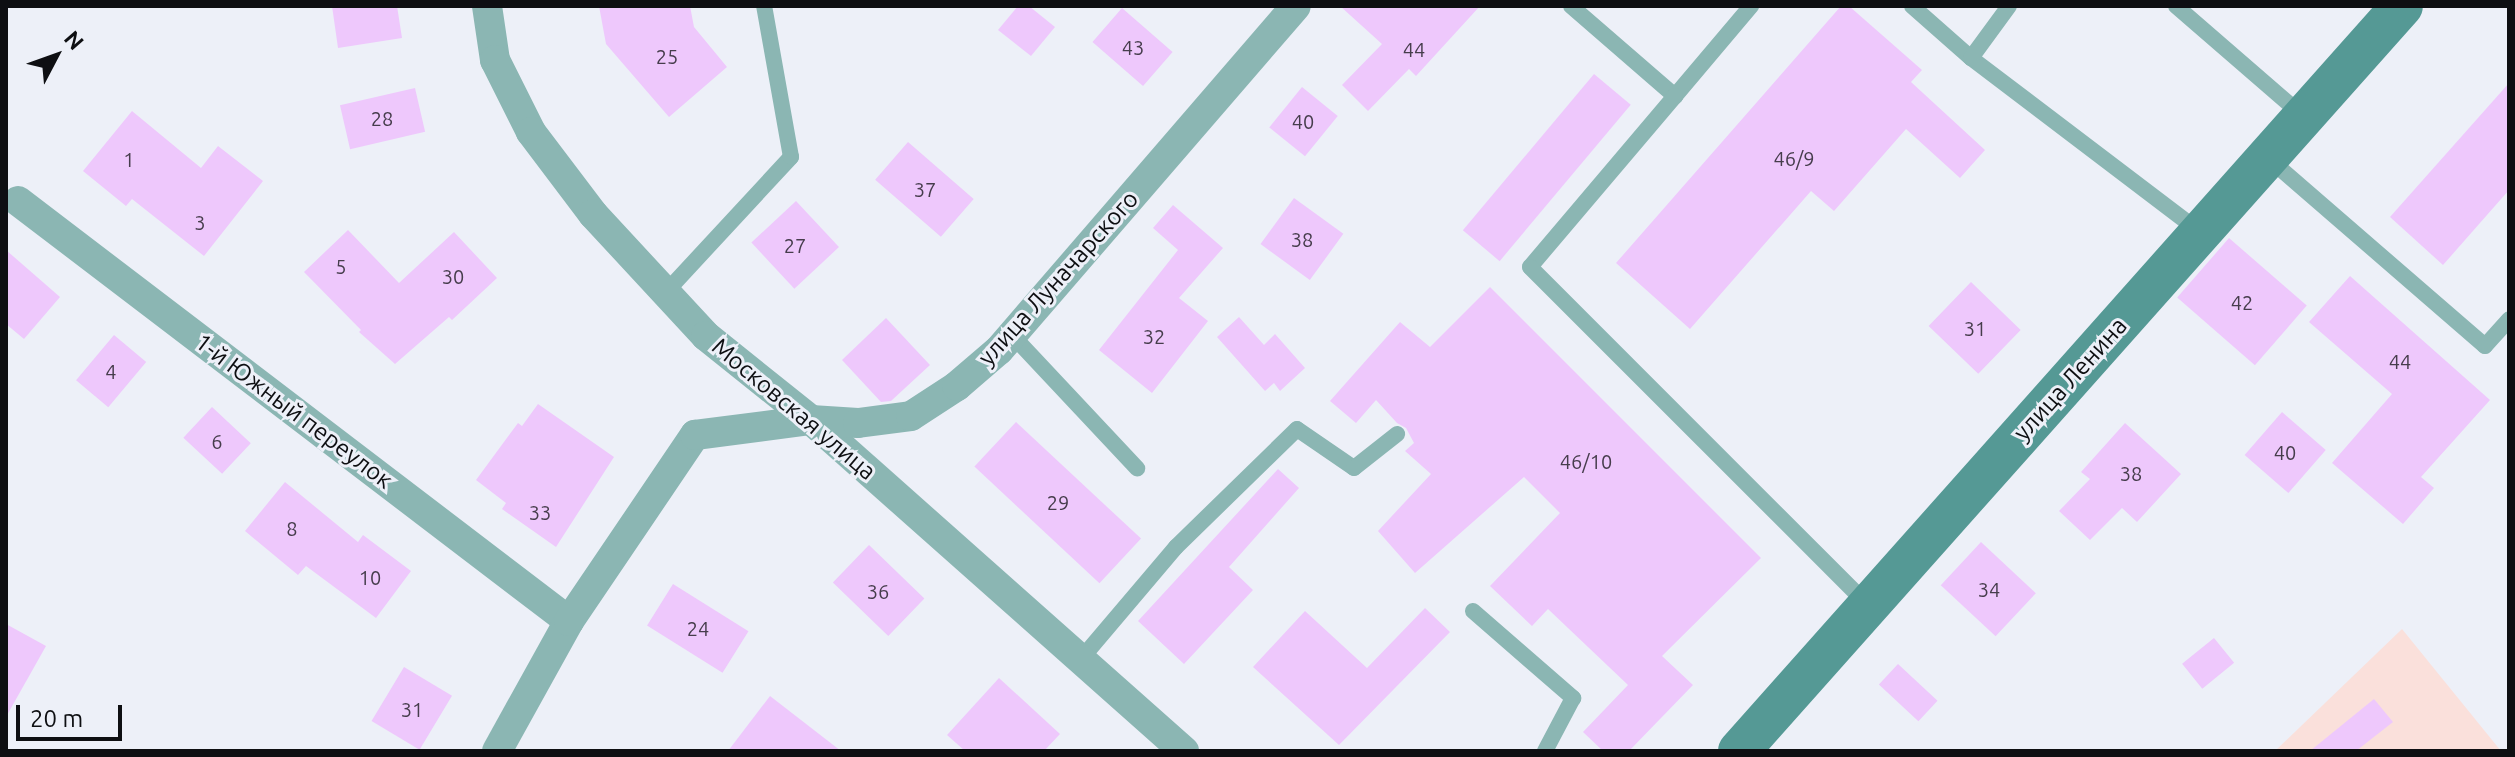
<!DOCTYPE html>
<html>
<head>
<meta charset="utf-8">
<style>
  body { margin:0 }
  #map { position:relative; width:2515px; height:757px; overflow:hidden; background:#edf0f8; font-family:Ubuntu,sans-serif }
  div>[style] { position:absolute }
  .education>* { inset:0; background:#fae0db }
  .building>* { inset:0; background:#eec8fc; transform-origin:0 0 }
  .lane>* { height:16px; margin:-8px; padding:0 8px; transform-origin:8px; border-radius:8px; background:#8bb6b3 }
  .street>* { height:30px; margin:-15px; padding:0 15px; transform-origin:15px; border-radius:15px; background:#8bb6b3 }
  .secondary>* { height:42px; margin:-21px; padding:0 21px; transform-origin:21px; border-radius:21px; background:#559995 }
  span { translate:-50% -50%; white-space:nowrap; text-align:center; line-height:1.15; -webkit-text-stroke:6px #edf0f8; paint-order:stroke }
  .number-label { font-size:20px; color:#463d4c }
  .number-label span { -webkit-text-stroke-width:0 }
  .street-label { font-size:24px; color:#0e0f12 }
  .frame { position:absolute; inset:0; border:8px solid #0e0f12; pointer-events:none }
  .north { position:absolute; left:16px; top:16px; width:80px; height:80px; -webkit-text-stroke:6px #edf0f8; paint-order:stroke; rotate:49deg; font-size:22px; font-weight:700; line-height:32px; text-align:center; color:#0e0f12 }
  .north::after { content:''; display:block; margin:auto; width:28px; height:36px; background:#0e0f12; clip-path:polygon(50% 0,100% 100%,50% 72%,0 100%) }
  .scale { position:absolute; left:16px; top:705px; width:106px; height:36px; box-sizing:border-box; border:4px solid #0e0f12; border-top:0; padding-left:10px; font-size:24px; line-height:28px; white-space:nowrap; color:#0e0f12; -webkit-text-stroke:6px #edf0f8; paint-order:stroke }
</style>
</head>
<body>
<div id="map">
  <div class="education">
    <div style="clip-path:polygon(2402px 629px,2501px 751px,2275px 751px)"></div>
  </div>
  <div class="building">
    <div style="clip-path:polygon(332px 6px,397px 6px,402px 38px,338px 48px)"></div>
    <div style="clip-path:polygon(599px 6px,690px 6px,694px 27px,727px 67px,669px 117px,606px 44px)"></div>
    <div style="clip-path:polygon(1018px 6px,1029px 6px,1055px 27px,1031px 56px,998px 30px)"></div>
    <div style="clip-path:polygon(1340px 6px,1480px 6px,1416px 76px,1409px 69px,1368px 111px,1342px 85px,1382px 44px)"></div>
    <div style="clip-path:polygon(1841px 6px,1849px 6px,1922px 70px,1911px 82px,1985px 150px,1960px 178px,1906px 129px,1834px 211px,1811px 191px,1690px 329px,1616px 263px)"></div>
    <div style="left:1122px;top:8px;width:67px;height:45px;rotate:41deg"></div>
    <div style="left:1594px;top:74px;width:48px;height:204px;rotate:40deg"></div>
    <div style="clip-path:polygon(2509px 83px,2509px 190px,2443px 265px,2390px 217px)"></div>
    <div style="left:1302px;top:87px;width:46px;height:52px;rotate:39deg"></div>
    <div style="left:415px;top:88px;width:45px;height:77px;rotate:77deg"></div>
    <div style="clip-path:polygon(132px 111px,201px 168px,218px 146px,263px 181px,204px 256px,132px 199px,126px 206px,83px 171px)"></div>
    <div style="left:908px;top:142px;width:87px;height:50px;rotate:41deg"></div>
    <div style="left:1294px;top:198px;width:61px;height:57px;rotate:36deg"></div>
    <div style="left:796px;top:201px;width:63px;height:61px;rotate:47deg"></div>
    <div style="clip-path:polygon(1173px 205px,1223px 248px,1179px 298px,1208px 321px,1152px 393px,1099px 350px,1178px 250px,1153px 228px)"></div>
    <div style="clip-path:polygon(348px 230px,399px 283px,454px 232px,497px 278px,452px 320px,449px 317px,395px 364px,359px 332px,361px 330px,304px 272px)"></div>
    <div style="left:2229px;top:238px;width:103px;height:79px;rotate:41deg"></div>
    <div style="clip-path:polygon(6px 250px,60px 297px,24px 339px,6px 324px)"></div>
    <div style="clip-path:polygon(2350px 276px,2490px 400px,2421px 477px,2434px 488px,2403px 524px,2332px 463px,2392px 394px,2309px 322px)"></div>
    <div style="left:1971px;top:282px;width:69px;height:61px;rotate:44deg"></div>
    <div style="clip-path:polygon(1490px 287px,1761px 558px,1662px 656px,1693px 685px,1629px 751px,1603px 751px,1583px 732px,1628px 685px,1548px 609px,1532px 626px,1490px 586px,1560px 513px,1524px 477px,1415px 573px,1378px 531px,1431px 474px,1405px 451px,1414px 443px,1406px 428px,1397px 423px,1376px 400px,1356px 423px,1330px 401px,1400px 322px,1430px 347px)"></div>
    <div style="clip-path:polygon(1239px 317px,1264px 345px,1275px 334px,1305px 368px,1280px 391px,1274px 383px,1265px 391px,1217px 337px)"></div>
    <div style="clip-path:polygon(886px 318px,930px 365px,891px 401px,881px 402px,842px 360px)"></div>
    <div style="left:114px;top:335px;width:42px;height:59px;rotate:40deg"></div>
    <div style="clip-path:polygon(538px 404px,614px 457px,556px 547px,502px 509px,506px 503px,476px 480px,518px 423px,522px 426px)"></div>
    <div style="left:212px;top:407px;width:53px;height:42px;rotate:43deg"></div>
    <div style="left:2282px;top:412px;width:58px;height:57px;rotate:41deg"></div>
    <div style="left:1016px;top:422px;width:171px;height:61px;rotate:43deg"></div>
    <div style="clip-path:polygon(2125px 423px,2181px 474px,2137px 522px,2122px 508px,2090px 540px,2059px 511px,2090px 479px,2081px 472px)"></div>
    <div style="clip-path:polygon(1278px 469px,1299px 488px,1229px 567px,1253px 590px,1184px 664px,1138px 621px)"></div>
    <div style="clip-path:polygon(285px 482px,358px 542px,363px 535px,411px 571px,376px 618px,306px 566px,298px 575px,245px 531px)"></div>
    <div style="left:1981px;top:542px;width:75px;height:59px;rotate:43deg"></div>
    <div style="left:869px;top:545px;width:77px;height:52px;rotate:44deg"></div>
    <div style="left:673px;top:584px;width:89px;height:49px;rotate:32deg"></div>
    <div style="clip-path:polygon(1425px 608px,1450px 632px,1339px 745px,1253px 667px,1305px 611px,1367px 668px)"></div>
    <div style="clip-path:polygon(6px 624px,46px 646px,6px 717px)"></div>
    <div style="left:2214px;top:638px;width:32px;height:41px;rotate:51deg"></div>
    <div style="left:1898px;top:664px;width:54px;height:28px;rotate:43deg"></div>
    <div style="left:404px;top:667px;width:56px;height:63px;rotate:31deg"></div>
    <div style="clip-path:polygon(999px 678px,1060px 734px,1044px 751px,965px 751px,947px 735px)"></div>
    <div style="clip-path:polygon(770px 696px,841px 751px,728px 751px)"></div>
    <div style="clip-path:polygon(2374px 699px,2393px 722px,2356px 751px,2310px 751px)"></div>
  </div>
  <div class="lane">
    <div style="left:1571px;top:6px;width:138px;rotate:40.9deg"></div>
    <div style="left:1675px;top:96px;width:118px;rotate:-49.8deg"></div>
    <div style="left:1912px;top:6px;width:79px;rotate:41.4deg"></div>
    <div style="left:1971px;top:58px;width:288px;rotate:37.2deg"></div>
    <div style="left:2176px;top:6px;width:167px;rotate:40.9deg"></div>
    <div style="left:1971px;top:58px;width:64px;rotate:-53.8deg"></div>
    <div style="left:1675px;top:96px;width:224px;rotate:130.3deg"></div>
    <div style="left:1530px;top:267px;width:478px;rotate:45deg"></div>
    <div style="left:2268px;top:158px;width:287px;rotate:40.9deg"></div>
    <div style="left:2485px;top:346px;width:36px;rotate:-48deg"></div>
    <div style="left:666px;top:292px;width:184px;rotate:-47.2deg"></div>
    <div style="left:791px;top:157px;width:153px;rotate:-100.1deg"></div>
    <div style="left:1012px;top:335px;width:183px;rotate:46.8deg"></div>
    <div style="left:1473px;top:611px;width:133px;rotate:41deg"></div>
    <div style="left:1573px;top:698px;width:60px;rotate:117.8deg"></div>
    <div style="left:1081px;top:659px;width:147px;rotate:-49.7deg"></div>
    <div style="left:1176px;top:547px;width:169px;rotate:-44.3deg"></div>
    <div style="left:1297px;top:429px;width:69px;rotate:34.4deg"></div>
    <div style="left:1354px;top:468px;width:55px;rotate:-38.3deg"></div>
  </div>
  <div class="street">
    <div style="left:487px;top:6px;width:55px;rotate:81.6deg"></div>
    <div style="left:495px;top:60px;width:80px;rotate:63.4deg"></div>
    <div style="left:531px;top:132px;width:103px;rotate:52.9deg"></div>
    <div style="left:593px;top:214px;width:166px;rotate:47.2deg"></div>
    <div style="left:706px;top:336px;width:134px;rotate:38.7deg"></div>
    <div style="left:811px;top:420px;width:499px;rotate:41.6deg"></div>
    <div style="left:18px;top:201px;width:693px;rotate:37.32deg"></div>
    <div style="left:497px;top:751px;width:149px;rotate:-61deg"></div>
    <div style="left:569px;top:621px;width:225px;rotate:-55.9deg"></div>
    <div style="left:695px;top:435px;width:117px;rotate:-7.4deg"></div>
    <div style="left:811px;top:420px;width:47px;rotate:3.7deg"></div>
    <div style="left:858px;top:423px;width:53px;rotate:-7.5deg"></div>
    <div style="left:911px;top:416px;width:55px;rotate:-33.1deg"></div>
    <div style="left:957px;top:386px;width:55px;rotate:-40.6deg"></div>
    <div style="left:999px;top:350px;width:454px;rotate:-49.2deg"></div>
  </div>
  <div class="secondary">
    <div style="left:1739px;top:751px;width:997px;rotate:-48.33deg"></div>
  </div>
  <div class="number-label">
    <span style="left:1133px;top:47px">43</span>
    <span style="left:1414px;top:49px">44</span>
    <span style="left:667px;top:56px">25</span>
    <span style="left:382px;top:118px">28</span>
    <span style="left:1303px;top:121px">40</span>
    <span style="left:1794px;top:158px">46/9</span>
    <span style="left:129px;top:159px">1</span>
    <span style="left:925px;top:189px">37</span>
    <span style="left:200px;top:222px">3</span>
    <span style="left:1302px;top:239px">38</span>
    <span style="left:795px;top:245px">27</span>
    <span style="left:341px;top:266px">5</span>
    <span style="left:453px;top:276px">30</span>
    <span style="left:2242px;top:302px">42</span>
    <span style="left:1975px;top:328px">31</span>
    <span style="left:1154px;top:336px">32</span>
    <span style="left:2400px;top:361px">44</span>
    <span style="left:111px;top:371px">4</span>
    <span style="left:217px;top:441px">6</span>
    <span style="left:2285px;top:452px">40</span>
    <span style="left:1586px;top:461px">46/10</span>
    <span style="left:2131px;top:473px">38</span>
    <span style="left:1058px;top:502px">29</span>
    <span style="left:540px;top:512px">33</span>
    <span style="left:292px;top:528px">8</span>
    <span style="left:370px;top:577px">10</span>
    <span style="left:1989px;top:589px">34</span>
    <span style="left:878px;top:591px">36</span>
    <span style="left:698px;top:628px">24</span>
    <span style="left:412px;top:709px">31</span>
  </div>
  <div class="street-label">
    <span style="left:1058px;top:278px;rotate:-48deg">улица Луначарского</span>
    <span style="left:2070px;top:379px;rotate:-48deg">улица Ленина</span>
    <span style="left:794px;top:409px;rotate:40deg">Московская улица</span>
    <span style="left:294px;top:411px;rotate:37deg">1-й Южный переулок</span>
  </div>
  <div class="frame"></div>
  <div class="north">N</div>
  <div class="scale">20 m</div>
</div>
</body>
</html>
